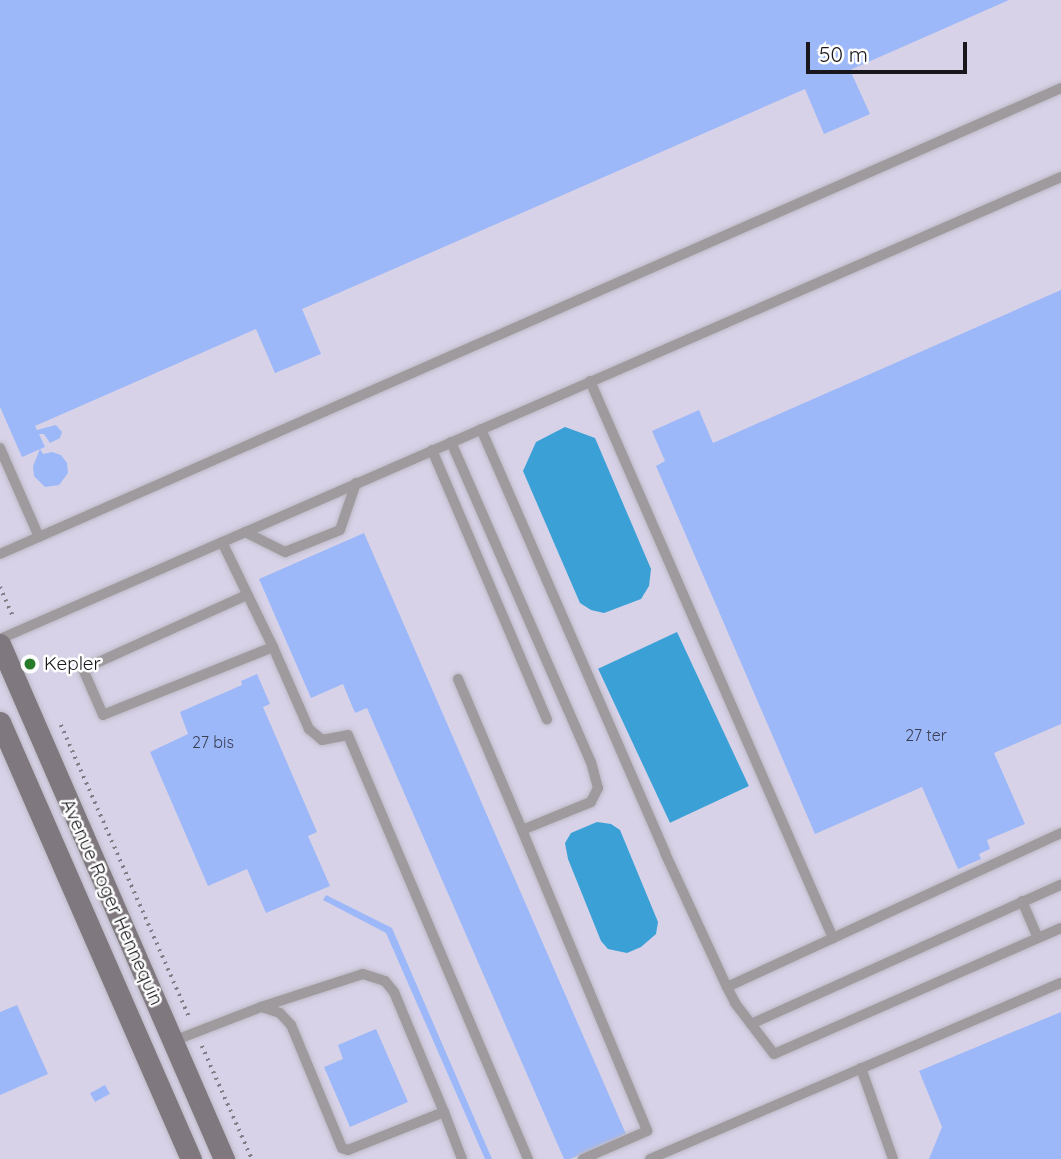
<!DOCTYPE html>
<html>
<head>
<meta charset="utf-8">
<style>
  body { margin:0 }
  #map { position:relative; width:1061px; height:1159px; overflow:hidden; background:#e0ddea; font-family:Quicksand,sans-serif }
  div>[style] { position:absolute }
  .built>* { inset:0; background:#d7d2e7; transform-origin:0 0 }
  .water>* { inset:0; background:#3aa0d6; transform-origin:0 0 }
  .building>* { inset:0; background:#9db8f9; transform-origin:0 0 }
  .path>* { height:3.5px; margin-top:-1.75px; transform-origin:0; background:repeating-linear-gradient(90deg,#807e87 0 2px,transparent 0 7px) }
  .roads { filter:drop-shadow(0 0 2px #bcb9c5) drop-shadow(0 0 2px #bcb9c5) }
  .lane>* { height:10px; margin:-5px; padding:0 5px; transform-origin:5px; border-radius:5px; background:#9e9a9e }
  .secondary>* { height:21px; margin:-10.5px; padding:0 10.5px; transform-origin:10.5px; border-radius:10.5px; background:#7f787e }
  .dots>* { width:19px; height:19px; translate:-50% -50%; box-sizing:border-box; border:4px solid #fff; border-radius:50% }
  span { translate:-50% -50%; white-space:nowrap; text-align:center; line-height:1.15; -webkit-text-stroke:5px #fff; paint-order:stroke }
  .number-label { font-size:16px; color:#3a3f53 }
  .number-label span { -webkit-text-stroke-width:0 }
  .poi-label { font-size:19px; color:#19171c }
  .left { translate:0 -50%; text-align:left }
  .street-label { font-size:19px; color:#19171c }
  .scale { position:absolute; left:806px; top:42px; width:161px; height:32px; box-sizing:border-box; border:4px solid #19171c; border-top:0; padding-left:9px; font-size:21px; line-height:24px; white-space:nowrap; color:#19171c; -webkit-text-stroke:5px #fff; paint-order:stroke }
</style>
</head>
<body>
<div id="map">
  <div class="built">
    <div style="left:0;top:0;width:1061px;height:1159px"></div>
  </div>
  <div class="water">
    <div style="clip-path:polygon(565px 427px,595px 438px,651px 569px,649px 586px,641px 599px,604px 613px,591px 610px,580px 603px,523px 471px,536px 442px)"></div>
    <div style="left:677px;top:632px;width:170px;height:87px;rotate:65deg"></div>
    <div style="clip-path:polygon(597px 822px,611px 824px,620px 830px,658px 922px,656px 934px,641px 947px,627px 953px,608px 949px,601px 941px,568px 859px,565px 843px,571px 833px)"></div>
  </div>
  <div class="building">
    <div style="clip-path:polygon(0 0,1009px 0,850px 70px,870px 114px,824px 134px,805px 89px,302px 309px,321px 354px,275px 373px,256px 329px,35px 426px,37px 430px,56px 425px,62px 432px,60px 438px,50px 443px,44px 434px,39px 434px,45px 447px,22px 457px,0 407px)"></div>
    <div style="clip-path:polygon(1061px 290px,1061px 724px,994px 753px,1025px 824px,987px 840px,990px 849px,979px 854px,981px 859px,958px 869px,922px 787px,815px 834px,656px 466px,665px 461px,652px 431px,699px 410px,713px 443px)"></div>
    <div style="clip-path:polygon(40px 449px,43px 454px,52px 452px,61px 455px,67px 463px,68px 473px,59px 485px,45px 487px,34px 476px,33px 466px)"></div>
    <div style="clip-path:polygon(364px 533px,626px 1134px,570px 1159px,564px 1159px,367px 708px,355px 713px,343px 684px,311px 698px,259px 579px)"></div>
    <div style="clip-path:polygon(257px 674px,270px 704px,263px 707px,317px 832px,308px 836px,330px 886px,266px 913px,247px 869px,208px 886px,150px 752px,188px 734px,180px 712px,242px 685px,241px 681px)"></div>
    <div style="clip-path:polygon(326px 895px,392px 928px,492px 1159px,485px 1159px,386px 933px,323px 900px)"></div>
    <div style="clip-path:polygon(17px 1005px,48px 1074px,0 1095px,0 1012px)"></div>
    <div style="clip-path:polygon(1061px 1012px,1061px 1159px,929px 1159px,942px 1127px,919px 1071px)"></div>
    <div style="clip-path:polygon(376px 1029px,408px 1102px,350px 1127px,324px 1067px,343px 1059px,338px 1045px)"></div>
    <div style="left:105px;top:1085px;width:10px;height:17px;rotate:61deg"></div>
  </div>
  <div class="path">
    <div style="left:0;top:587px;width:32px;rotate:66deg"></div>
    <div style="left:61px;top:725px;width:321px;rotate:66.3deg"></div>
    <div style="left:202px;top:1046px;width:124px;rotate:66.1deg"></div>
  </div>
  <div class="roads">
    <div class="lane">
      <div style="left:590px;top:381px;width:608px;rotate:66.43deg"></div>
      <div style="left:833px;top:938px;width:251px;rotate:-24.7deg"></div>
      <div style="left:481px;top:429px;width:462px;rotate:66.5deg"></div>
      <div style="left:665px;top:853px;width:148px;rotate:65.2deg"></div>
      <div style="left:727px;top:987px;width:18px;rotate:63deg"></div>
      <div style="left:735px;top:1003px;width:64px;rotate:52.6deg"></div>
      <div style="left:774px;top:1054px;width:313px;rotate:-23.7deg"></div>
      <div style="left:451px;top:442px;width:349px;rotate:66.4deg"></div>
      <div style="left:591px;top:762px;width:27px;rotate:75deg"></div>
      <div style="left:598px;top:788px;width:16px;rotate:117deg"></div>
      <div style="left:591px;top:802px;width:74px;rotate:157.9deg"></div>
      <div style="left:522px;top:830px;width:326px;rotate:67.4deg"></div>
      <div style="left:647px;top:1131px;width:70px;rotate:156.4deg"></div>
      <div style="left:0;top:448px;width:97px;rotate:66.3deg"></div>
      <div style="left:432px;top:450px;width:293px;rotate:66.9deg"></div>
      <div style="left:245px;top:532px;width:45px;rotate:26.6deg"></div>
      <div style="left:285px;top:552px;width:59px;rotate:-21.8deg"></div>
      <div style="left:340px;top:530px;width:50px;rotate:-71.2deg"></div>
      <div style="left:222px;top:542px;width:117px;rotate:64.1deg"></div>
      <div style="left:273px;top:647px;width:183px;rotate:158.2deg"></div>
      <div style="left:103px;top:715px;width:50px;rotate:-113.5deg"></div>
      <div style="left:83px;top:669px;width:180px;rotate:-24.3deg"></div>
      <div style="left:0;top:554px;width:1159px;rotate:-23.71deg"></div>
      <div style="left:0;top:639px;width:1157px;rotate:-23.53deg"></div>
      <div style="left:273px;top:647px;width:90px;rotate:66.3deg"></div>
      <div style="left:309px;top:729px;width:17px;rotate:40deg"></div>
      <div style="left:322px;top:740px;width:26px;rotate:-11deg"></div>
      <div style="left:348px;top:735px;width:461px;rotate:67deg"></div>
      <div style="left:458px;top:679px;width:164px;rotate:67deg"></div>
      <div style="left:1022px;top:901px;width:40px;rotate:66.6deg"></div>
      <div style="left:727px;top:987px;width:117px;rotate:-24.8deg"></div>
      <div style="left:751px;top:1024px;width:340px;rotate:-24.2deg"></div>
      <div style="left:173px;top:1041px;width:94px;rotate:-21.1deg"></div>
      <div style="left:861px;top:1068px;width:96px;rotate:70.6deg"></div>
      <div style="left:444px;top:1112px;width:103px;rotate:158.4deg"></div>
      <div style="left:348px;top:1150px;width:6px;rotate:-162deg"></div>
      <div style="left:342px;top:1148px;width:133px;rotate:-112.5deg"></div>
      <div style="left:291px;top:1025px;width:16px;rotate:-133deg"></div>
      <div style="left:280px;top:1013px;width:20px;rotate:-162deg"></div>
      <div style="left:261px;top:1007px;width:107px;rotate:-17.9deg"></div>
      <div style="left:363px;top:974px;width:23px;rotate:18deg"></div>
      <div style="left:385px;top:981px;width:14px;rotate:51deg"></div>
      <div style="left:394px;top:992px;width:130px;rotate:67.4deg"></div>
      <div style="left:444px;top:1112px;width:50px;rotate:69deg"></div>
      <div style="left:650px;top:1159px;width:447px;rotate:-23.2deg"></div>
    </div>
    <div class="secondary">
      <div style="left:0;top:644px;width:562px;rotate:66.49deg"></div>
      <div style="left:0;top:722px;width:477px;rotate:66.4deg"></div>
    </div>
  </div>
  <div class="dots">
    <div style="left:30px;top:664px;background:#277c29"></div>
  </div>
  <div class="number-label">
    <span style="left:926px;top:735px">27 ter</span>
    <span style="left:213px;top:742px">27 bis</span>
  </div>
  <div class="poi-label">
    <span class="left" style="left:44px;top:664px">Kepler</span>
  </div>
  <div class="street-label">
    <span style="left:112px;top:902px;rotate:66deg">Avenue Roger Hennequin</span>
  </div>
  <div class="scale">50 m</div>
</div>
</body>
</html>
